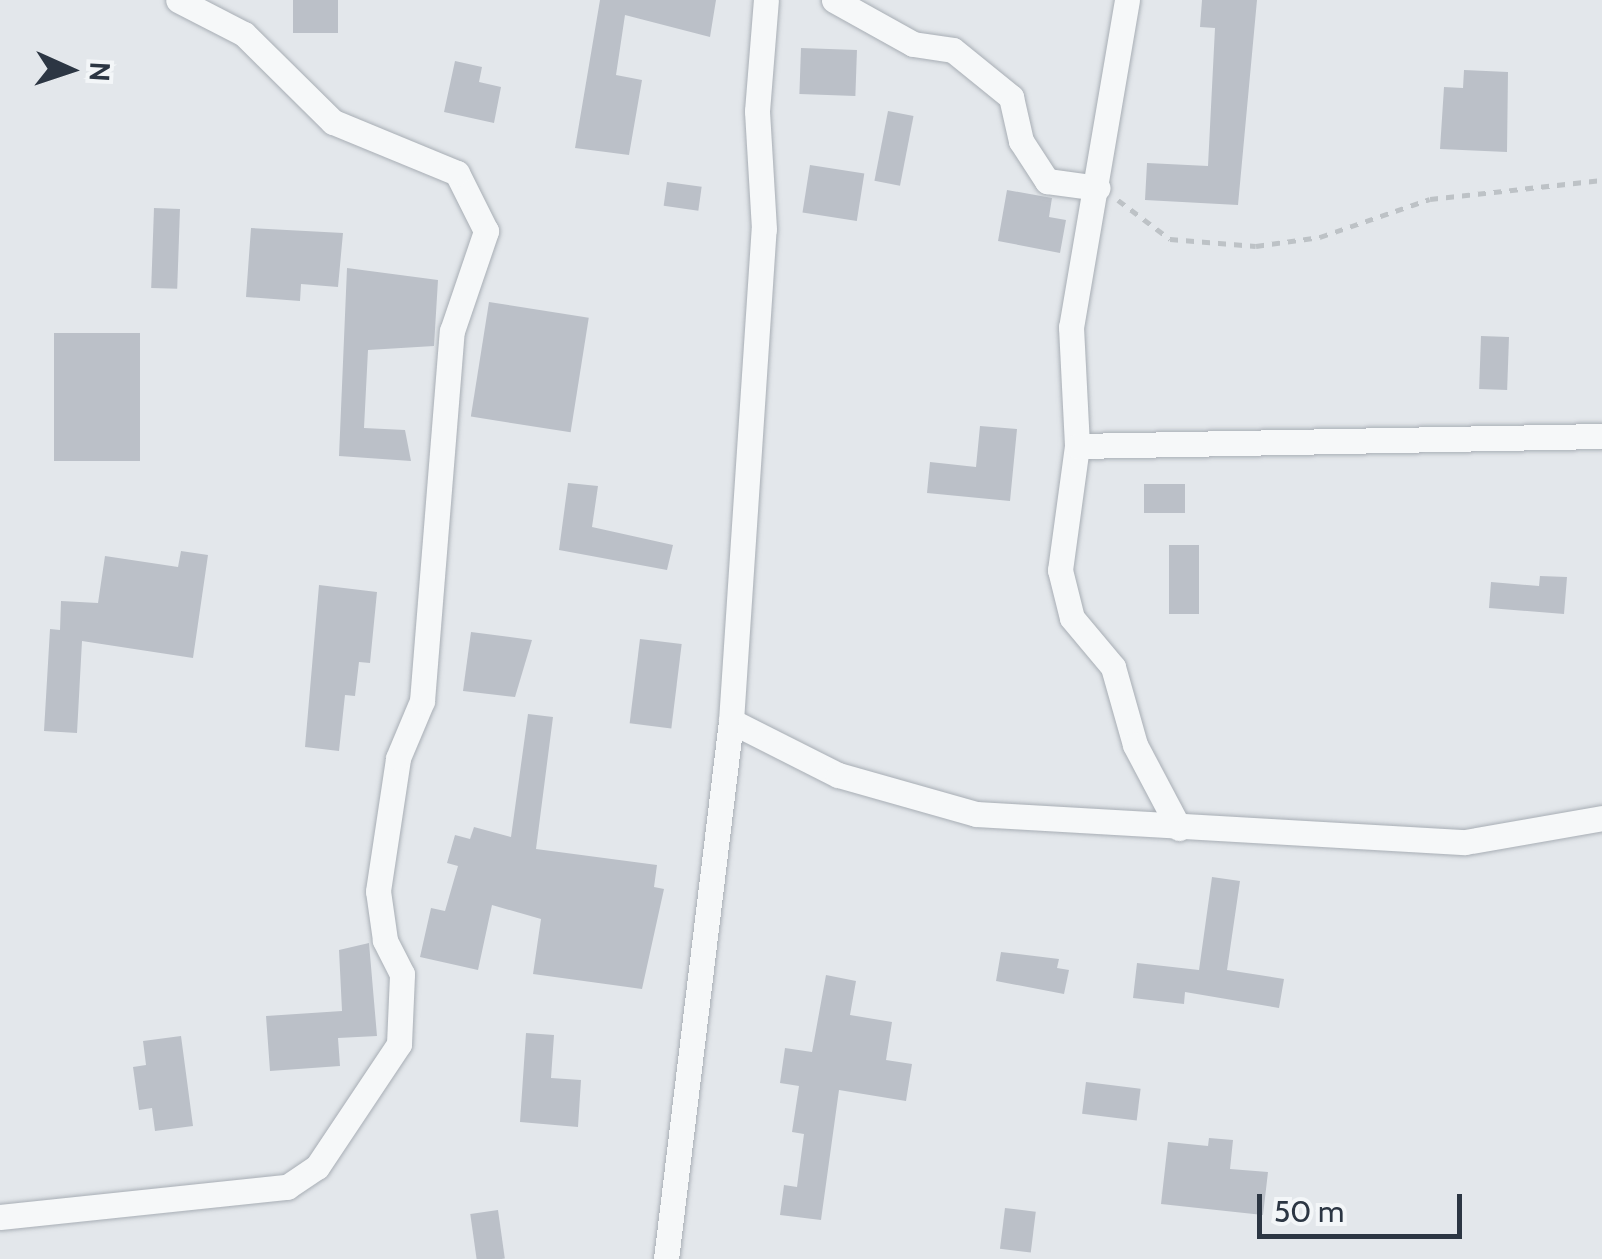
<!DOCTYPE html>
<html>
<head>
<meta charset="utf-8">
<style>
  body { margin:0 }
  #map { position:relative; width:1602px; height:1259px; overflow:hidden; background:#e3e7eb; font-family:Cabin,sans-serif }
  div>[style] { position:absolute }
  .building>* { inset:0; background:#bbc0c8; transform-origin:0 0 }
  .path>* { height:5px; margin-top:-2.5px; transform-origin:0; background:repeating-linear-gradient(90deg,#bdc2c6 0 8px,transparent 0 16px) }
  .roads { filter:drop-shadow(0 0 2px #a8aeb5) drop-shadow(0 0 2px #a8aeb5) }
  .minor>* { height:25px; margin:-12.5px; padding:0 12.5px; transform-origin:12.5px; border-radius:12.5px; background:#f6f8f9 }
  span { translate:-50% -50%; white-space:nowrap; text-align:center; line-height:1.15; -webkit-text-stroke:9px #f3f6f8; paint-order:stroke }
  .north { position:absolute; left:20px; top:20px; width:100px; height:100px; -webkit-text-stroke:8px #f3f6f8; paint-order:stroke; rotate:93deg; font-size:28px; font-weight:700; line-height:40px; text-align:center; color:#2c3643 }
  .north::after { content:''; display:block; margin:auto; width:35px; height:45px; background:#2c3643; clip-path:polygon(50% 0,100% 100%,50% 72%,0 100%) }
  .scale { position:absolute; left:1257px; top:1194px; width:205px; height:45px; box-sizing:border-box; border:5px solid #2c3643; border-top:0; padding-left:12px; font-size:30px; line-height:35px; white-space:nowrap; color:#2c3643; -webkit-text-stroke:8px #f3f6f8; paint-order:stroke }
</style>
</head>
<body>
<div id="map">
  <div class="building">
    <div style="left:293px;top:0;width:45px;height:33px"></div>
    <div style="clip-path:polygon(600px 0,716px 0,710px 37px,625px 15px,616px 75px,642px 80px,629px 155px,575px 148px)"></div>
    <div style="clip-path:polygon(1202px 0,1257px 0,1238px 205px,1145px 200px,1147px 163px,1208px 166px,1215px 28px,1200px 27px)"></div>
    <div style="left:801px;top:48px;width:56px;height:46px;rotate:2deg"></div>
    <div style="clip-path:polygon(455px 61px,482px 67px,479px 82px,501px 87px,494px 123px,444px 112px)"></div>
    <div style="clip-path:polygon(1464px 70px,1508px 72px,1507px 152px,1440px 149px,1444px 87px,1463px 88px)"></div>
    <div style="left:888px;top:111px;width:26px;height:71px;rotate:11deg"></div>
    <div style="left:810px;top:165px;width:55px;height:48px;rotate:9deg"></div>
    <div style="left:667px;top:182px;width:35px;height:24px;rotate:8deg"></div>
    <div style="clip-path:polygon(1007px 190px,1052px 198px,1049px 217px,1066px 220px,1060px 253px,998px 241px)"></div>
    <div style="left:154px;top:208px;width:26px;height:80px;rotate:2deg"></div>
    <div style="clip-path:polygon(251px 228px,343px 233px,338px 287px,301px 284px,300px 301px,246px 297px)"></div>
    <div style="clip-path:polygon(347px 268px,438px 280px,434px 346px,368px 350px,364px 428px,405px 430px,411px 461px,339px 456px)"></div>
    <div style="left:489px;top:302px;width:101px;height:116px;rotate:9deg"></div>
    <div style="left:54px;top:333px;width:86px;height:128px"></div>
    <div style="left:1481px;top:336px;width:28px;height:53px;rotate:2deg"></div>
    <div style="clip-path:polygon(980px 426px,1017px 429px,1010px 501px,927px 493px,930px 462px,976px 467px)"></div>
    <div style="clip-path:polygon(568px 483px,598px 486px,592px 527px,673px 545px,667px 570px,559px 550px)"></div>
    <div style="left:1144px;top:484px;width:41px;height:29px"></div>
    <div style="left:1169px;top:545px;width:30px;height:69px"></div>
    <div style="clip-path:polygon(181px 551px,208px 555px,193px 658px,82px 641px,77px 733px,44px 731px,50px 629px,60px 630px,61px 601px,98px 603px,105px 556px,178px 567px)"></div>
    <div style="clip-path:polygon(1540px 576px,1567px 577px,1564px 614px,1489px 608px,1491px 582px,1539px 586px)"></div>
    <div style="clip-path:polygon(319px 585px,377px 592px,370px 663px,359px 662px,355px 696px,345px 695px,339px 751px,305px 747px)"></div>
    <div style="clip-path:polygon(471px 632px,532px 640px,515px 697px,463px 691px)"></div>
    <div style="left:640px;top:639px;width:42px;height:85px;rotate:7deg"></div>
    <div style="clip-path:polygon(528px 714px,553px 717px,536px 849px,657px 865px,654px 887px,664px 889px,642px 989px,533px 974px,541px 919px,492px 905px,478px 970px,420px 957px,431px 908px,445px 911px,458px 866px,447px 863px,455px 835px,470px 839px,474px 827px,511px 837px)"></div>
    <div style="clip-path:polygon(1212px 877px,1240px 881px,1227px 970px,1284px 979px,1279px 1008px,1185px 992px,1184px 1004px,1133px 998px,1137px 963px,1199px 970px)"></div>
    <div style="clip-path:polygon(369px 943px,377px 1036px,338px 1038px,340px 1066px,270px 1071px,266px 1016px,342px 1011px,339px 950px)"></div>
    <div style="clip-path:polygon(1001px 952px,1059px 959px,1057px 968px,1069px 970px,1064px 994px,996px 981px)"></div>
    <div style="clip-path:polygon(826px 975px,856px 981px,850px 1015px,892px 1022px,886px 1060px,912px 1064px,906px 1101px,839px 1090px,821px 1220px,780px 1215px,784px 1185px,797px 1187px,804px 1134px,792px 1132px,799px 1086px,780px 1083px,785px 1048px,812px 1052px)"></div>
    <div style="clip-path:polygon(526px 1033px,554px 1035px,551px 1078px,581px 1080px,578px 1127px,520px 1122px)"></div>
    <div style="clip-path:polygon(181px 1036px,193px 1126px,155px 1131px,152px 1108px,139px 1110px,133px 1067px,146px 1065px,143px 1041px)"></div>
    <div style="left:1086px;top:1082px;width:55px;height:32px;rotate:7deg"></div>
    <div style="clip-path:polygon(1209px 1138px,1233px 1140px,1230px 1169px,1268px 1172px,1263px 1215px,1161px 1204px,1168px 1142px,1208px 1146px)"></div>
    <div style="left:1005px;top:1208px;width:31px;height:41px;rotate:7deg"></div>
    <div style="left:498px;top:1210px;width:49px;height:28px;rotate:82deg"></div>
  </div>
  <div class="path">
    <div style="left:1118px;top:200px;width:65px;rotate:36.9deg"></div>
    <div style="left:1170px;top:239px;width:86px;rotate:4.7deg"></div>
    <div style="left:1256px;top:246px;width:65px;rotate:-8deg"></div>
    <div style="left:1320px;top:237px;width:116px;rotate:-19.1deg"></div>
    <div style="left:1430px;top:199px;width:173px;rotate:-6.3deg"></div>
  </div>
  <div class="roads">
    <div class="minor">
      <div style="left:834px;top:0;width:90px;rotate:29.1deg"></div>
      <div style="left:913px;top:44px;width:40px;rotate:8.5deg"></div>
      <div style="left:953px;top:50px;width:75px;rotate:39deg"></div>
      <div style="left:1011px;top:97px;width:45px;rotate:77.2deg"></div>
      <div style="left:1021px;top:141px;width:48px;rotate:57deg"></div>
      <div style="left:1047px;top:181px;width:51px;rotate:7.8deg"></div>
      <div style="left:1127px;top:0;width:332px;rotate:99.7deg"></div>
      <div style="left:1071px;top:327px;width:119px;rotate:87.1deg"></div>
      <div style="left:1077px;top:446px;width:125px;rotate:97.8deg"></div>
      <div style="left:1060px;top:570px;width:49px;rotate:76deg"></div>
      <div style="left:1072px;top:618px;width:64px;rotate:50.1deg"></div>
      <div style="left:1113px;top:667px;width:81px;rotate:74.2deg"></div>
      <div style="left:1135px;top:745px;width:94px;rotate:62.1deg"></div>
      <div style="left:1077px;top:446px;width:525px;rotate:-1.09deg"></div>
      <div style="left:731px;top:721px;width:120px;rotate:26.8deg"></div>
      <div style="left:838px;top:775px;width:143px;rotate:15.8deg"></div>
      <div style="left:976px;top:814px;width:490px;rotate:3.3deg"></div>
      <div style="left:1465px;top:842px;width:139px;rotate:-9.9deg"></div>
      <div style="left:0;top:1217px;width:289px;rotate:-6deg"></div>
      <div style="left:287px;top:1187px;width:36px;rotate:-34deg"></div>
      <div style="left:317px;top:1167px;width:148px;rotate:-56.3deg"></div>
      <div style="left:399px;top:1044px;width:70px;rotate:-87.5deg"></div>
      <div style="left:402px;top:974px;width:38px;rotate:-117deg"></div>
      <div style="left:385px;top:940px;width:49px;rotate:-98.1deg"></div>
      <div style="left:378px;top:891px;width:134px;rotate:-81.4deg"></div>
      <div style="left:398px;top:758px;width:62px;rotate:-67.2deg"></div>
      <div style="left:422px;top:701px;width:371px;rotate:-85.4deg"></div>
      <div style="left:452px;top:331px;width:106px;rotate:-71.2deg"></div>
      <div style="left:486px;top:231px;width:65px;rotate:-116.6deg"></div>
      <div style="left:457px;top:173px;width:134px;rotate:-157.6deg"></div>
      <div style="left:333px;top:122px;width:125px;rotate:-135.3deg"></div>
      <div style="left:244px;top:34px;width:74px;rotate:-152.7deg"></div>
      <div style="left:666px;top:1259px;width:542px;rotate:-83.11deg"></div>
      <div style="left:731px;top:721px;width:493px;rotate:-86.2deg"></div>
      <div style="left:764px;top:229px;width:118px;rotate:-93.4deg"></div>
      <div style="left:757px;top:111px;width:111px;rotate:-85.4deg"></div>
    </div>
  </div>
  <div class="north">N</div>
  <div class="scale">50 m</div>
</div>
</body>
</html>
